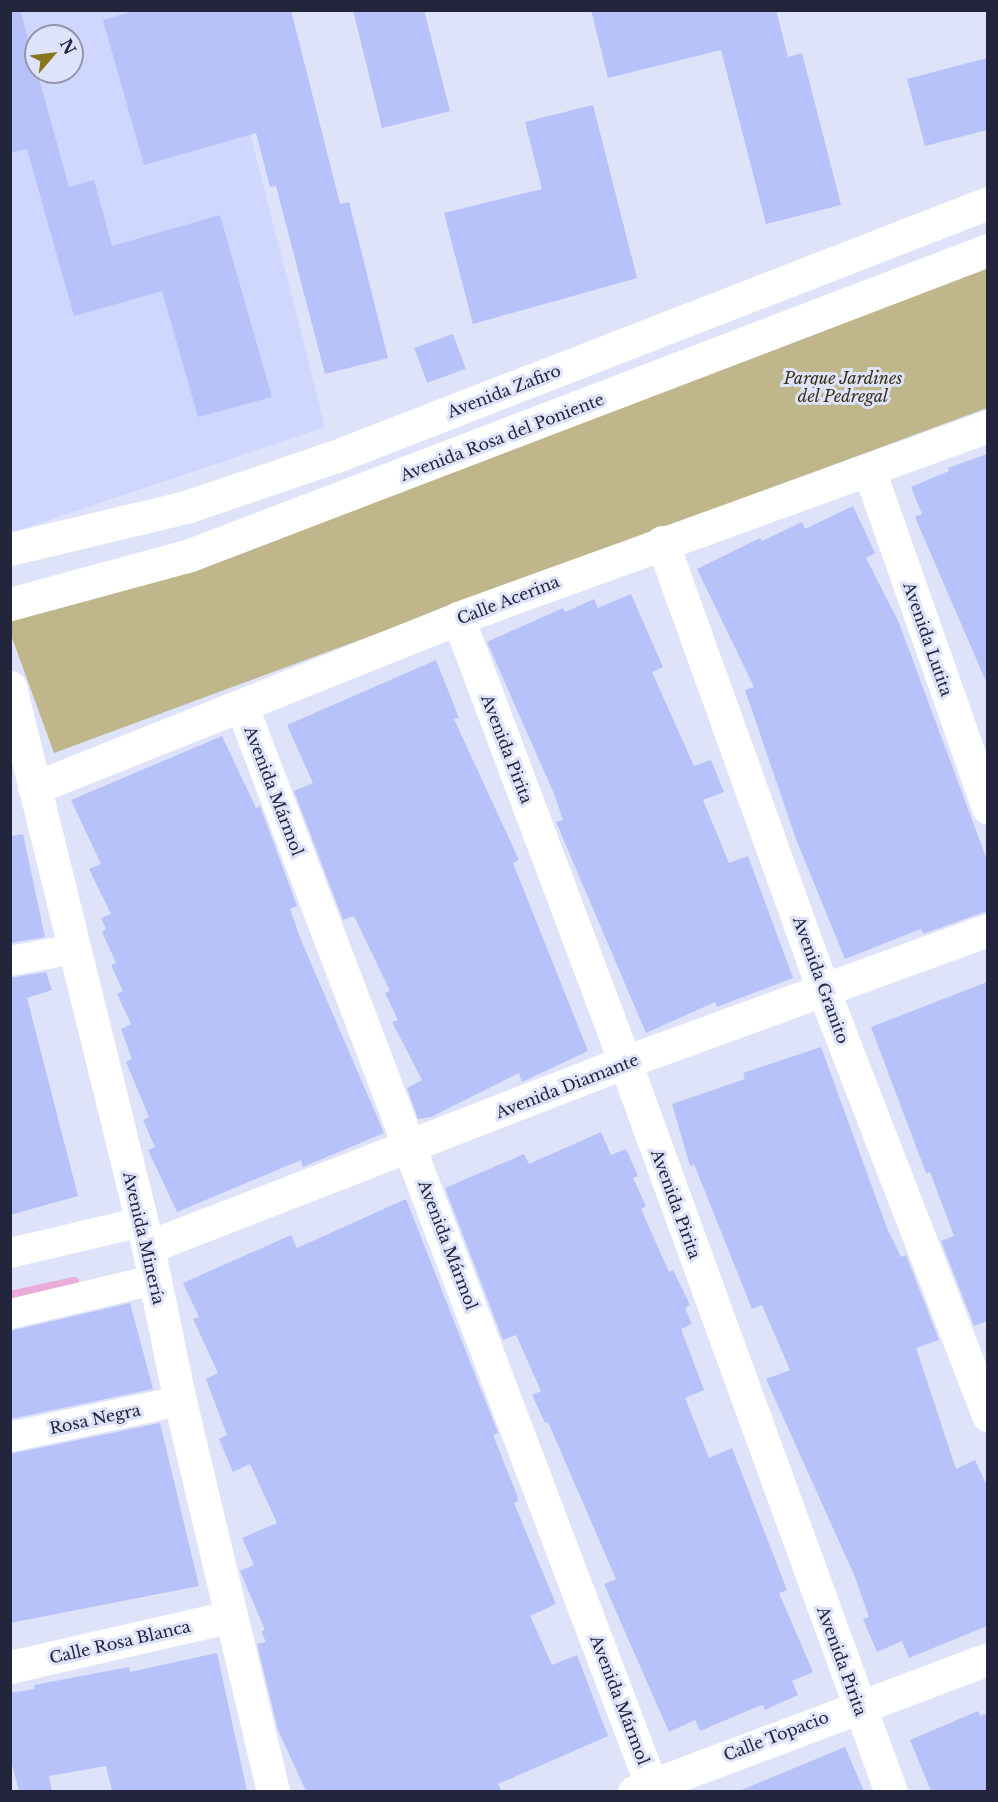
<!DOCTYPE html>
<html>
<head>
<meta charset="utf-8">
<style>
  body { margin:0 }
  #map { position:relative; width:998px; height:1802px; overflow:hidden; background:#dee3fa; font-family:"Libre Baskerville",serif }
  div>[style] { position:absolute }
  .built>* { inset:0; background:#cfd7fe }
  .green>* { inset:0; background:#bfb68c }
  .stream>* { height:10px; margin:-5px; padding:0 5px; transform-origin:5px; border-radius:5px; background:#eaacd9 }
  .building>* { inset:0; background:#b7c1fa; transform-origin:0 0 }
  .pedestrian>* { height:30px; margin:-15px; padding:0 15px; transform-origin:15px; border-radius:15px; background:#fff }
  .minor>* { height:33px; margin:-16.5px; padding:0 16.5px; transform-origin:16.5px; border-radius:16.5px; background:#fff }
  .tertiary>* { height:33px; margin:-16.5px; padding:0 16.5px; transform-origin:16.5px; border-radius:16.5px; background:#fff }
  span { translate:-50% -50%; white-space:nowrap; text-align:center; line-height:1.15; -webkit-text-stroke:6px #dee3fa; paint-order:stroke }
  .park-label { font-size:16px; color:#383010; font-style:italic }
  .street-label { font-size:16px; color:#22253b }
  .frame { position:absolute; inset:0; border:12px solid #22253b; pointer-events:none }
  .north { position:absolute; left:24px; top:24px; width:60px; height:60px; box-sizing:border-box; background:#dee3fa; border:2px solid #9397ae; border-radius:50%; rotate:62deg; font-size:16px; font-weight:700; line-height:24px; text-align:center; color:#22253b }
  .north::after { content:''; display:block; margin:auto; width:21px; height:27px; background:#89761a; clip-path:polygon(50% 0,100% 100%,50% 72%,0 100%) }
</style>
</head>
<body>
<div id="map">
  <div class="built">
    <div style="clip-path:polygon(evenodd,10px 11px,219px 11px,325px 427px,14px 532px,10px 520px,10px 11px,36px 36px,72px 36px,72px 72px,36px 72px,36px 36px)"></div>
  </div>
  <div class="green">
    <div style="clip-path:polygon(987px 259px,987px 408px,54px 753px,11px 635px,11px 621px)"></div>
  </div>
  <div class="stream">
    <div style="left:10px;top:1296px;width:66px;rotate:-12.3deg"></div>
  </div>
  <div class="building">
    <div style="clip-path:polygon(10px 10px,20px 10px,69px 187px,94px 180px,112px 246px,220px 215px,272px 397px,198px 417px,162px 291px,74px 316px,27px 149px,10px 153px)"></div>
    <div style="clip-path:polygon(137px 10px,291px 10px,340px 204px,349px 202px,388px 358px,325px 374px,276px 186px,270px 187px,256px 133px,144px 165px,103px 20px)"></div>
    <div style="clip-path:polygon(353px 10px,424px 10px,450px 111px,382px 128px)"></div>
    <div style="clip-path:polygon(591px 10px,776px 10px,788px 57px,802px 53px,841px 205px,766px 224px,721px 50px,608px 78px)"></div>
    <div style="clip-path:polygon(987px 58px,987px 130px,925px 146px,907px 79px)"></div>
    <div style="clip-path:polygon(593px 105px,637px 278px,473px 324px,444px 213px,542px 189px,525px 122px)"></div>
    <div style="left:453px;top:334px;width:37px;height:41px;rotate:70deg"></div>
    <div style="clip-path:polygon(987px 454px,987px 684px,915px 517px,922px 514px,911px 487px,949px 471px,948px 468px)"></div>
    <div style="clip-path:polygon(853px 506px,875px 553px,866px 558px,899px 623px,987px 860px,987px 911px,923px 934px,921px 929px,845px 959px,796px 839px,745px 690px,754px 687px,697px 569px,760px 538px,762px 541px,802px 522px,805px 529px)"></div>
    <div style="clip-path:polygon(631px 594px,663px 667px,652px 672px,694px 766px,711px 760px,724px 792px,703px 800px,729px 863px,748px 856px,793px 978px,717px 1007px,715px 1002px,646px 1033px,556px 822px,563px 820px,555px 796px,487px 642px,563px 608px,565px 612px,594px 599px,598px 608px)"></div>
    <div style="clip-path:polygon(436px 660px,459px 718px,454px 719px,519px 860px,513px 863px,588px 1051px,522px 1082px,519px 1073px,431px 1117px,418px 1119px,407px 1088px,422px 1080px,392px 1022px,398px 1020px,385px 993px,390px 991px,354px 916px,343px 920px,294px 791px,313px 783px,287px 725px)"></div>
    <div style="clip-path:polygon(222px 736px,256px 808px,260px 806px,297px 906px,290px 909px,301px 940px,384px 1133px,303px 1167px,301px 1160px,177px 1212px,148px 1150px,155px 1147px,143px 1120px,149px 1117px,126px 1062px,132px 1059px,121px 1029px,131px 1024px,117px 994px,123px 991px,111px 965px,116px 963px,102px 932px,106px 929px,101px 918px,111px 914px,89px 869px,101px 864px,71px 800px)"></div>
    <div style="clip-path:polygon(23px 834px,45px 937px,10px 943px,10px 836px)"></div>
    <div style="clip-path:polygon(46px 972px,52px 990px,27px 998px,78px 1196px,10px 1215px,10px 978px)"></div>
    <div style="clip-path:polygon(987px 982px,987px 1321px,974px 1326px,941px 1241px,954px 1236px,930px 1172px,926px 1173px,871px 1027px)"></div>
    <div style="clip-path:polygon(821px 1047px,887px 1228px,901px 1257px,906px 1255px,939px 1340px,916px 1348px,956px 1469px,975px 1460px,987px 1486px,987px 1626px,909px 1658px,902px 1641px,877px 1652px,863px 1619px,869px 1617px,855px 1577px,766px 1379px,790px 1370px,762px 1305px,752px 1309px,694px 1164px,690px 1166px,672px 1104px,745px 1079px,743px 1073px)"></div>
    <div style="clip-path:polygon(601px 1132px,611px 1155px,626px 1149px,638px 1176px,633px 1178px,646px 1206px,641px 1209px,669px 1272px,673px 1270px,690px 1305px,685px 1308px,692px 1324px,681px 1329px,704px 1390px,685px 1398px,709px 1458px,732px 1448px,787px 1590px,779px 1593px,813px 1672px,792px 1681px,798px 1695px,765px 1710px,763px 1705px,754px 1708px,700px 1731px,695px 1720px,669px 1732px,604px 1584px,616px 1579px,548px 1422px,545px 1423px,532px 1395px,541px 1391px,516px 1335px,503px 1340px,445px 1188px,524px 1154px,529px 1164px)"></div>
    <div style="clip-path:polygon(406px 1199px,498px 1433px,493px 1435px,517px 1495px,518px 1501px,514px 1503px,556px 1604px,530px 1616px,552px 1665px,577px 1655px,608px 1736px,498px 1784px,502px 1791px,306px 1791px,278px 1730px,257px 1644px,266px 1642px,261px 1631px,265px 1630px,240px 1571px,254px 1565px,242px 1538px,277px 1523px,250px 1464px,233px 1472px,219px 1439px,227px 1435px,206px 1379px,218px 1373px,193px 1319px,199px 1317px,183px 1283px,291px 1235px,297px 1248px)"></div>
    <div style="clip-path:polygon(130px 1303px,153px 1389px,10px 1419px,10px 1331px)"></div>
    <div style="clip-path:polygon(160px 1423px,199px 1586px,10px 1623px,10px 1454px)"></div>
    <div style="clip-path:polygon(217px 1653px,247px 1791px,112px 1791px,106px 1766px,49px 1776px,52px 1791px,19px 1791px,10px 1757px,10px 1693px,35px 1689px,34px 1685px,129px 1667px,130px 1672px)"></div>
    <div style="clip-path:polygon(978px 1711px,980px 1716px,987px 1713px,987px 1791px,931px 1791px,910px 1740px)"></div>
    <div style="clip-path:polygon(845px 1747px,864px 1791px,739px 1791px)"></div>
  </div>
  <div class="pedestrian">
    <div style="left:10px;top:961px;width:65px;rotate:-10.6deg"></div>
    <div style="left:10px;top:1253px;width:136px;rotate:-13.2deg"></div>
    <div style="left:10px;top:1314px;width:148px;rotate:-13.3deg"></div>
    <div style="left:10px;top:1437px;width:174px;rotate:-12deg"></div>
  </div>
  <div class="minor">
    <div style="left:869px;top:470px;width:358px;rotate:70.6deg"></div>
    <div style="left:662px;top:542px;width:478px;rotate:70.2deg"></div>
    <div style="left:824px;top:992px;width:454px;rotate:68.8deg"></div>
    <div style="left:458px;top:618px;width:474px;rotate:69.4deg"></div>
    <div style="left:625px;top:1062px;width:777px;rotate:69.98deg"></div>
    <div style="left:242px;top:707px;width:1152px;rotate:69.21deg"></div>
    <div style="left:34px;top:788px;width:457px;rotate:-21.8deg"></div>
    <div style="left:458px;top:618px;width:564px;rotate:-19.91deg"></div>
    <div style="left:148px;top:1247px;width:512px;rotate:-21.2deg"></div>
    <div style="left:625px;top:1062px;width:386px;rotate:-20deg"></div>
    <div style="left:10px;top:1667px;width:225px;rotate:-12.9deg"></div>
    <div style="left:634px;top:1792px;width:378px;rotate:-20.6deg"></div>
  </div>
  <div class="tertiary">
    <div style="left:10px;top:549px;width:181px;rotate:-13.4deg"></div>
    <div style="left:186px;top:507px;width:156px;rotate:-18.7deg"></div>
    <div style="left:334px;top:457px;width:702px;rotate:-21.23deg"></div>
    <div style="left:10px;top:604px;width:187px;rotate:-15.2deg"></div>
    <div style="left:190px;top:555px;width:854px;rotate:-20.92deg"></div>
    <div style="left:10px;top:687px;width:577px;rotate:76.16deg"></div>
    <div style="left:148px;top:1247px;width:157px;rotate:78.3deg"></div>
    <div style="left:180px;top:1401px;width:402px;rotate:76.6deg"></div>
  </div>
  <div class="park-label">
    <span style="left:843px;top:387px">Parque Jardines<br>del Pedregal</span>
  </div>
  <div class="street-label">
    <span style="left:504px;top:391px;rotate:-21deg">Avenida Zafiro</span>
    <span style="left:502px;top:437px;rotate:-21deg">Avenida Rosa del Poniente</span>
    <span style="left:508px;top:600px;rotate:-21deg">Calle Acerina</span>
    <span style="left:928px;top:639px;rotate:71deg">Avenida Lutita</span>
    <span style="left:507px;top:749px;rotate:69deg">Avenida Pirita</span>
    <span style="left:274px;top:791px;rotate:69deg">Avenida Mármol</span>
    <span style="left:821px;top:980px;rotate:70deg">Avenida Granito</span>
    <span style="left:567px;top:1086px;rotate:-21deg">Avenida Diamante</span>
    <span style="left:676px;top:1204px;rotate:70deg">Avenida Pirita</span>
    <span style="left:144px;top:1238px;rotate:77deg">Avenida Minería</span>
    <span style="left:448px;top:1245px;rotate:69deg">Avenida Mármol</span>
    <span style="left:95px;top:1419px;rotate:-12deg">Rosa Negra</span>
    <span style="left:120px;top:1642px;rotate:-13deg">Calle Rosa Blanca</span>
    <span style="left:842px;top:1661px;rotate:70deg">Avenida Pirita</span>
    <span style="left:620px;top:1700px;rotate:69deg">Avenida Mármol</span>
    <span style="left:776px;top:1736px;rotate:-21deg">Calle Topacio</span>
  </div>
  <div class="frame"></div>
  <div class="north">N</div>
</div>
</body>
</html>
